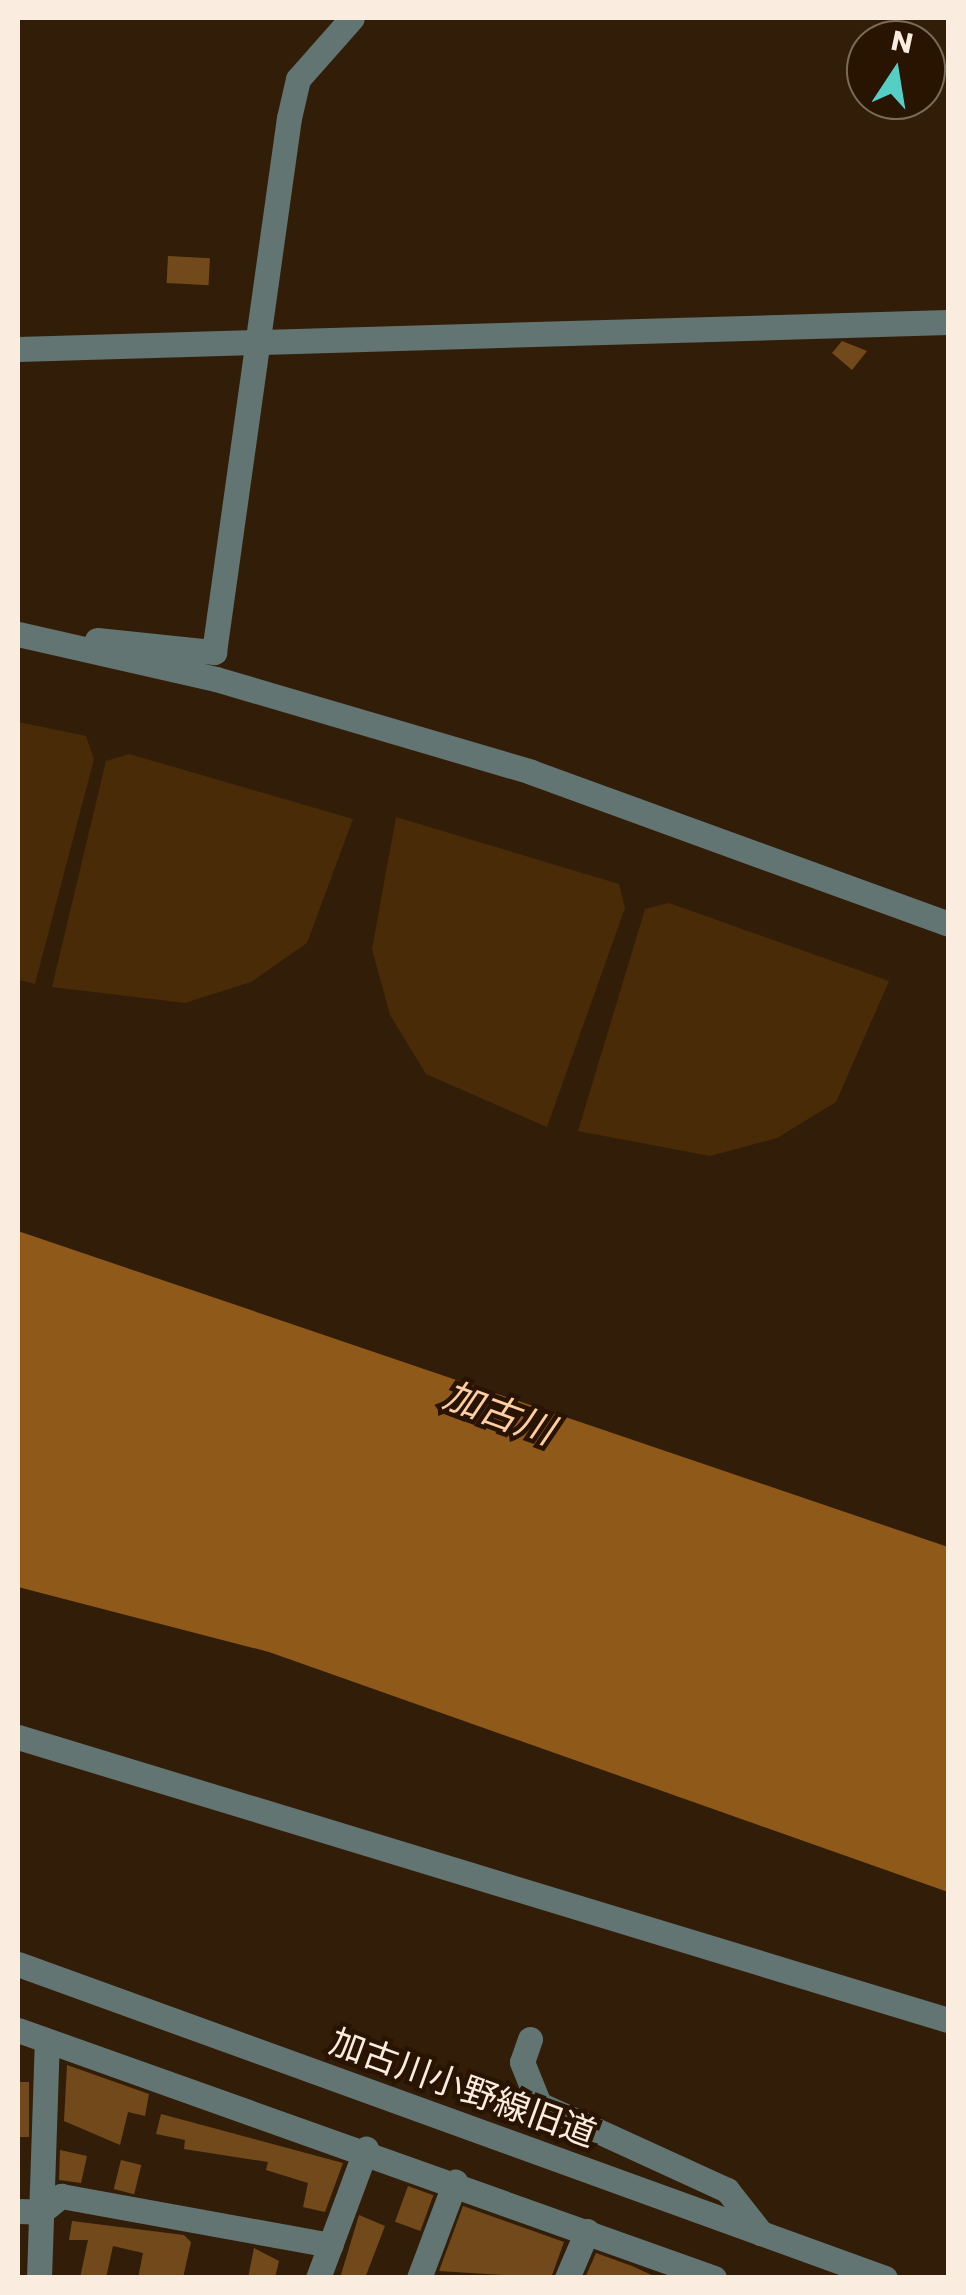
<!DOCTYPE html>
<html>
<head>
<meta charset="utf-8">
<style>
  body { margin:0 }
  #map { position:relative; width:966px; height:2295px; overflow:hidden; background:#321e08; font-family:Poppins,"Noto Sans JP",sans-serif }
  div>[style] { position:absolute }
  .green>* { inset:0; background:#492b07 }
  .water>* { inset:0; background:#8f591a }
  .building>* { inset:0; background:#72491b; transform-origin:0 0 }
  .minor>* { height:25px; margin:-12.5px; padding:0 12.5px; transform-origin:12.5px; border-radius:12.5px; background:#637573 }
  span { translate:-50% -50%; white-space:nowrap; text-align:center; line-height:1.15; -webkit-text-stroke:9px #281401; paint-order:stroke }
  .street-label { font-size:35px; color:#faecde }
  .water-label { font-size:38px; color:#fdcea1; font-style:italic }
  .frame { position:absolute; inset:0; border:20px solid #faecde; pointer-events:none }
  .north { position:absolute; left:846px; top:20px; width:100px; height:100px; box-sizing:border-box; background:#281401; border:2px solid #7c6a59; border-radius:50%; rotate:12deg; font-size:28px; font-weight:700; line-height:40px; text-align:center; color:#faecde }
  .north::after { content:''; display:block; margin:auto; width:35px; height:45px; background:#55cec6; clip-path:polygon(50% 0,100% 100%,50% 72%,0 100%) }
</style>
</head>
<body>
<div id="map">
  <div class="green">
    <div style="clip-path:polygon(18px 722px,86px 736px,94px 759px,35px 984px,18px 980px)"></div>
    <div style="clip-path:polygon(129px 754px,353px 819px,307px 943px,251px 982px,185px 1003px,52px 987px,106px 761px)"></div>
    <div style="clip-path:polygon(396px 817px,619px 884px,625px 908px,547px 1127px,426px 1074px,390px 1015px,372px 949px)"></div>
    <div style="clip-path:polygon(669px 903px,889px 981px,836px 1102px,777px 1138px,710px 1156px,578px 1131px,645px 909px)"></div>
  </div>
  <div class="water">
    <div style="clip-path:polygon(18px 1231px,948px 1547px,948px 1892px,269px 1652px,18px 1587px)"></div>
  </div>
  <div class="building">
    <div style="left:168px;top:256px;width:42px;height:27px;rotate:3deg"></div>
    <div style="clip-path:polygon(842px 341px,867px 351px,852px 370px,832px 353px)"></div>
    <div style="clip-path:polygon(67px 2065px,149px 2094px,145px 2116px,128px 2112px,120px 2145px,64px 2121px)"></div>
    <div style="left:18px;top:2082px;width:11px;height:55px"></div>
    <div style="clip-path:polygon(161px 2114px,343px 2163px,325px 2212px,303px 2207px,308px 2183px,266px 2170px,268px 2162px,184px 2149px,185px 2140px,156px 2134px)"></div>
    <div style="clip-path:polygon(60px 2150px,87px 2156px,81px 2183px,59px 2180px)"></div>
    <div style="left:121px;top:2160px;width:21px;height:30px;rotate:14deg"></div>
    <div style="left:408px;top:2186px;width:27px;height:38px;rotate:20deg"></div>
    <div style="clip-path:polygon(463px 2206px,564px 2242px,551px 2278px,439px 2271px)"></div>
    <div style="clip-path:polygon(359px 2215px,385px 2226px,365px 2278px,340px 2278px)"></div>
    <div style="clip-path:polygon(72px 2221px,184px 2235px,191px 2242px,183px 2278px,138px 2278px,143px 2253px,113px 2246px,106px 2278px,80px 2278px,88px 2240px,69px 2240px)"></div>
    <div style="clip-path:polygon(254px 2248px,279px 2261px,275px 2278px,248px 2278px)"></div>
    <div style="clip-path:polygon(596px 2253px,632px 2266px,658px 2278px,585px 2278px)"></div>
  </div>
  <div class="minor">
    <div style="left:18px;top:349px;width:930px;rotate:-1.66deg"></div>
    <div style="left:18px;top:634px;width:203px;rotate:12.8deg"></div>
    <div style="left:216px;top:679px;width:328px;rotate:16.4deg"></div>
    <div style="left:531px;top:772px;width:444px;rotate:20deg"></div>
    <div style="left:97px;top:640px;width:118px;rotate:5.9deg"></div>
    <div style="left:214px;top:652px;width:539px;rotate:-82.01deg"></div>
    <div style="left:289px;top:118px;width:40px;rotate:-77deg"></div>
    <div style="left:298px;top:79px;width:81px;rotate:-48.5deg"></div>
    <div style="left:18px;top:1737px;width:972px;rotate:16.93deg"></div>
    <div style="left:18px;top:1964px;width:922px;rotate:19.91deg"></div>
    <div style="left:18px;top:2030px;width:739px;rotate:19.61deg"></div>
    <div style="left:530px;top:2039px;width:24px;rotate:109deg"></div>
    <div style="left:522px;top:2062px;width:45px;rotate:68deg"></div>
    <div style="left:539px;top:2104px;width:207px;rotate:24.6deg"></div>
    <div style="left:727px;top:2190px;width:55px;rotate:51.7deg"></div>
    <div style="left:18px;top:2211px;width:23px;rotate:2deg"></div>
    <div style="left:41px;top:2212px;width:26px;rotate:-39deg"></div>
    <div style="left:61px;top:2196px;width:274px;rotate:10.3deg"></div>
    <div style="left:39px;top:2278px;width:236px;rotate:-88.1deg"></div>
    <div style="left:318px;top:2278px;width:138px;rotate:-69.6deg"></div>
    <div style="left:419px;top:2278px;width:103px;rotate:-69.4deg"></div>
    <div style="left:567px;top:2278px;width:51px;rotate:-66.9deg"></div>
  </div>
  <div class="street-label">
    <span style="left:463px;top:2088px;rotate:20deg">加古川小野線旧道</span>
  </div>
  <div class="water-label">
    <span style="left:499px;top:1413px;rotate:20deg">加古川</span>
  </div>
  <div class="frame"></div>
  <div class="north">N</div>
</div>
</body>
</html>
